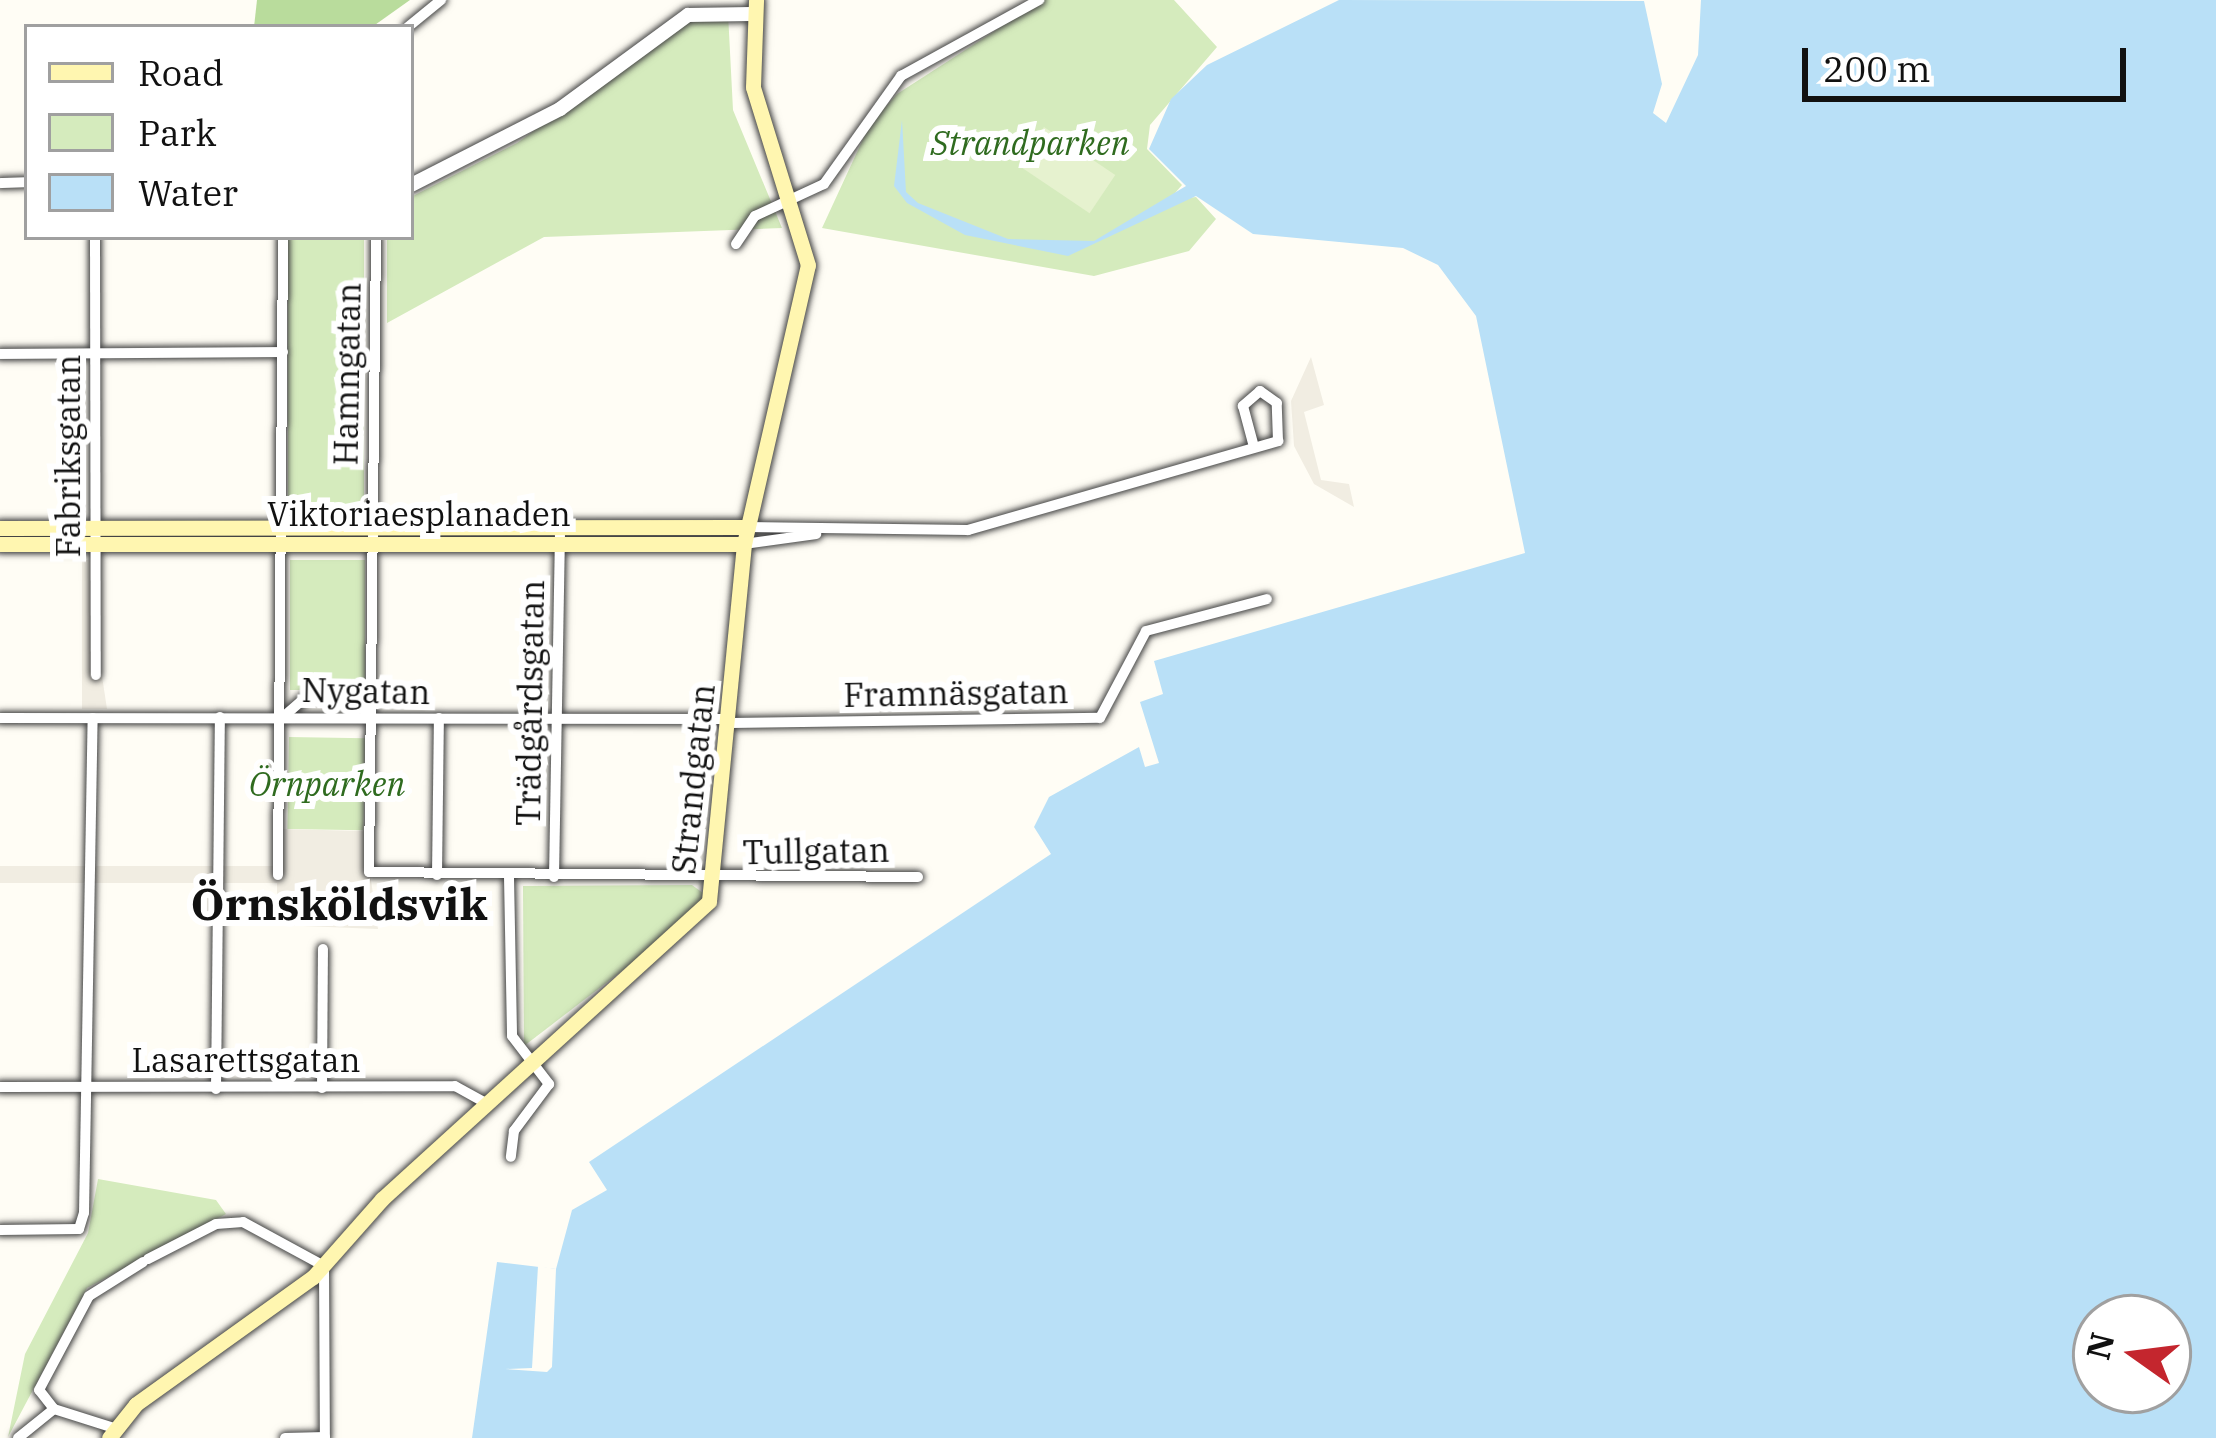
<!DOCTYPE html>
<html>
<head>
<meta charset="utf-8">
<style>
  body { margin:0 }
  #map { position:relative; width:2216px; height:1438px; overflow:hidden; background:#fffdf5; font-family:"IBM Plex Serif",serif }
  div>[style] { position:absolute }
  .green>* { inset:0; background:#d5ebbd; transform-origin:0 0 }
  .forest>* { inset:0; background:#b9dc9c }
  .pitch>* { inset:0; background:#e6f2cf; transform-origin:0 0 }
  .plaza>* { inset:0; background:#f1ede2 }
  .water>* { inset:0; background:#b9e0f7 }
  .pier>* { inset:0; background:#fffdf5 }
  .roads { filter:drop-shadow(0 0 3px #444) drop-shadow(0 0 3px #444) }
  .minor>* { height:10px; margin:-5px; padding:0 5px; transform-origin:5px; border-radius:5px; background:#fff }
  .tertiary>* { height:14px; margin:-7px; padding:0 7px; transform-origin:7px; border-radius:7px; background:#fff }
  .secondary>* { height:15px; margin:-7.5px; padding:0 7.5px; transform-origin:7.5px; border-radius:7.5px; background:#fff6b0 }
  span { translate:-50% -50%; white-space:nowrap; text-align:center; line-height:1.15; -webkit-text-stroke:12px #fff; paint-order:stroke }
  .park-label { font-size:33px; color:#2f6b1f; font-style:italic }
  .street-label { font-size:33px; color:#111 }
  .district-label { font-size:45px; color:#111; font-weight:700 }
  .legend { position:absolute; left:24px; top:24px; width:390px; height:216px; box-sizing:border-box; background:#fff; border:3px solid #a0a0a0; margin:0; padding:15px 21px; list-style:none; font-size:36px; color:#111 }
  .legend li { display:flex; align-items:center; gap:24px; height:60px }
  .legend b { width:60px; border:3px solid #a0a0a0 }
  .north { position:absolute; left:2072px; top:1294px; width:120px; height:120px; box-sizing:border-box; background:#fff; border:3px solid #a0a0a0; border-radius:50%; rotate:284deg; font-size:33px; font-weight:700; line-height:48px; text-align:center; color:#111 }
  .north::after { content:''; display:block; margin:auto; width:42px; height:54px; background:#c4262e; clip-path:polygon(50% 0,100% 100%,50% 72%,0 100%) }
  .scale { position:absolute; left:1802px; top:48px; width:324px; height:54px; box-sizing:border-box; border:6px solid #111; border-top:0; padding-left:15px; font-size:36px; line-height:42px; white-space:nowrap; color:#111; -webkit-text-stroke:9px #fff; paint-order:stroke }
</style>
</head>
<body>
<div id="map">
  <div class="green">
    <div style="clip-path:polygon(1043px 0,1174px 0,1217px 47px,1150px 125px,1147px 149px,1182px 185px,1169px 200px,1196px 197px,1216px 219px,1189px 251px,1094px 276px,822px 228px,870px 124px,897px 94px)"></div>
    <div style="clip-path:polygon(728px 13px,733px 110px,782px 228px,544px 237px,387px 323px,387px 237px,411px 237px,411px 197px,517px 143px,689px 19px)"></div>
    <div style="left:288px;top:237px;width:76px;height:277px"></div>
    <div style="left:290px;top:560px;width:75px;height:130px"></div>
    <div style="left:289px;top:737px;width:76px;height:92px;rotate:1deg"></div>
    <div style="clip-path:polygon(692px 885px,703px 893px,696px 914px,524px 1046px,523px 886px)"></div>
    <div style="clip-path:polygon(98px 1179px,216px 1200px,226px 1214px,87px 1288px,8px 1437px,25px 1354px,88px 1233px)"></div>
  </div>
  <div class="forest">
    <div style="clip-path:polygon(257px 0,410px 0,372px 27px,254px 27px)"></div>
  </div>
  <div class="pitch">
    <div style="left:1044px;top:127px;width:86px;height:46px;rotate:34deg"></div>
  </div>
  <div class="plaza">
    <div style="clip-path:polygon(1311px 357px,1324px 405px,1304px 412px,1321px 480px,1349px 484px,1354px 507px,1314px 484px,1294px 446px,1291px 401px)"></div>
    <div style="clip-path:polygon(82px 560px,91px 560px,91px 675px,102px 676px,107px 709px,82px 709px)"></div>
    <div style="clip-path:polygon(280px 829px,364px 831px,378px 929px,277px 925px,277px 883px,0 883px,0 866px,277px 866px)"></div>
  </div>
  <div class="water">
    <div style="clip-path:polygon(evenodd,1339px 0,1644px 1px,1662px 84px,1653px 113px,1666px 123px,1698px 55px,1701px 0,2216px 0,2216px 1438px,472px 1438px,497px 1262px,556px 1269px,572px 1210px,607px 1190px,589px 1162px,1051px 854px,1034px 827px,1049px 797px,1139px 747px,1145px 767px,1159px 763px,1140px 702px,1163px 694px,1154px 661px,1525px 553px,1476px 316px,1438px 265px,1403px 248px,1253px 234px,1196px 196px,1068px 256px,965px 235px,907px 203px,894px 186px,902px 120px,906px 192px,918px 203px,1008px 239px,1094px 241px,1186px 186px,1149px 149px,1171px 99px,1207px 65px,1339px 0,2096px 1318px,2168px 1318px,2168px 1390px,2096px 1390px,2096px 1318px)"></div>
  </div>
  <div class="pier">
    <div style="clip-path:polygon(538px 1266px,556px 1269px,552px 1367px,547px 1372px,505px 1369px,532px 1368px)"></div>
  </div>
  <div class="roads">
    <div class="minor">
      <div style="left:408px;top:27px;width:43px;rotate:-39.3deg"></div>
      <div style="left:0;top:183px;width:27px;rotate:-2deg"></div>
      <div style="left:95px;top:237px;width:438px;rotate:89.9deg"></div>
      <div style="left:376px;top:237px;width:635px;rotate:90.63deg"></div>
      <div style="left:369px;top:872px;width:549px;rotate:0.52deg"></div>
      <div style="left:736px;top:244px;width:34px;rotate:-56deg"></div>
      <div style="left:755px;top:216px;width:76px;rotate:-24.9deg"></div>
      <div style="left:824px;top:184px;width:133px;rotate:-54.5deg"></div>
      <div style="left:901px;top:76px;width:158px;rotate:-28.8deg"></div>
      <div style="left:0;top:354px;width:283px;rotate:-0.4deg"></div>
      <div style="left:747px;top:527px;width:221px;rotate:0.8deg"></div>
      <div style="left:968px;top:530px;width:323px;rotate:-16deg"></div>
      <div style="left:1278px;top:441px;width:38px;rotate:-92deg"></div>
      <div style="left:1277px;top:403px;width:21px;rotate:-145deg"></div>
      <div style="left:1260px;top:391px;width:23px;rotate:139deg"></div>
      <div style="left:1243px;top:406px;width:42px;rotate:75deg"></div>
      <div style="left:744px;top:544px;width:73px;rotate:-7.9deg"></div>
      <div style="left:283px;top:717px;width:32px;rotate:-41deg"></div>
      <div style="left:307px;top:696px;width:46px;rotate:2.5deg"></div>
      <div style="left:353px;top:698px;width:26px;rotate:47deg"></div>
      <div style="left:0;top:718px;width:729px;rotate:0.08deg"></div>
      <div style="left:731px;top:723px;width:369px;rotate:-0.8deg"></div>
      <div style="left:1100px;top:718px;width:98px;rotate:-62.1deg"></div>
      <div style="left:1146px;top:631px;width:125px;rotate:-14.8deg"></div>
      <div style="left:278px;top:875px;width:638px;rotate:-89.55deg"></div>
      <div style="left:437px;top:875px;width:157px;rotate:-89.3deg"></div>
      <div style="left:509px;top:877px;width:159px;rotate:88.9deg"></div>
      <div style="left:512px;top:1036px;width:61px;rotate:52.4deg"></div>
      <div style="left:549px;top:1084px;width:59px;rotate:126.7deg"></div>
      <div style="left:514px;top:1131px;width:26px;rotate:97deg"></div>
      <div style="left:554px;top:877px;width:348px;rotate:-89deg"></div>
      <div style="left:0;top:1087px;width:455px;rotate:-0.1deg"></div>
      <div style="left:455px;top:1086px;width:38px;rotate:29deg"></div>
      <div style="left:322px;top:1088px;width:139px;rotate:-89.6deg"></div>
      <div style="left:216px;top:1089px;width:372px;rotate:-89.4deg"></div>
      <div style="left:0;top:1230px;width:79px;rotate:-0.7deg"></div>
      <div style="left:79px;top:1229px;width:17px;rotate:-73deg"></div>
      <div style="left:84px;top:1213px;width:495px;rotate:-89deg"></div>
      <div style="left:148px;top:1259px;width:76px;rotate:-27.2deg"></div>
      <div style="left:216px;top:1224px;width:27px;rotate:-4deg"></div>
      <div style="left:243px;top:1222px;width:92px;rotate:28.5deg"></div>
      <div style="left:324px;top:1266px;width:172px;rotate:89.7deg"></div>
      <div style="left:114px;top:1428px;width:63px;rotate:-162.4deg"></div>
      <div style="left:54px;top:1409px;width:24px;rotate:-128deg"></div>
      <div style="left:39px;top:1390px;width:106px;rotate:-62deg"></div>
      <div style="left:89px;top:1296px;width:64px;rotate:-32.2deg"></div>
      <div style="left:18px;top:1438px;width:46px;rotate:-38.9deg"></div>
      <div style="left:285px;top:1438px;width:40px;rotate:-1.4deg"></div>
    </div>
    <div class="tertiary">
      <div style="left:411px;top:185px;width:167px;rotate:-27deg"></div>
      <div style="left:560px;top:109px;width:159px;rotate:-36.3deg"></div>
      <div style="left:688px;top:15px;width:63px;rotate:-0.9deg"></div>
    </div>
    <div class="secondary">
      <div style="left:0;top:528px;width:747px;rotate:-0.08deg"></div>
      <div style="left:0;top:544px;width:744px"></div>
      <div style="left:109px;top:1438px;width:43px;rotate:-51.5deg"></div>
      <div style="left:136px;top:1404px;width:218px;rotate:-35.7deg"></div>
      <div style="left:313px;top:1277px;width:104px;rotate:-48.5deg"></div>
      <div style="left:382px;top:1199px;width:442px;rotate:-42.3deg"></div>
      <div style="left:709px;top:901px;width:359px;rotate:-84.4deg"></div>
      <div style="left:744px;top:544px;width:286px;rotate:-77.1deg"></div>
      <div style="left:808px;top:265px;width:186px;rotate:-107.2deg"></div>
      <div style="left:753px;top:87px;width:87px;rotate:-88deg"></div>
    </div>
  </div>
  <div class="park-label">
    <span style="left:1030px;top:143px">Strandparken</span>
    <span style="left:327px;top:784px">Örnparken</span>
  </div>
  <div class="street-label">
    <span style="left:347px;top:374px;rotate:-89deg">Hamngatan</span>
    <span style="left:68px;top:456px;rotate:-90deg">Fabriksgatan</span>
    <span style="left:419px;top:514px">Viktoriaesplanaden</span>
    <span style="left:366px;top:691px;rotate:1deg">Nygatan</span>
    <span style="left:956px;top:693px;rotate:-1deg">Framnäsgatan</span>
    <span style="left:530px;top:703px;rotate:-89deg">Trädgårdsgatan</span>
    <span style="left:693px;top:779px;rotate:-84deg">Strandgatan</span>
    <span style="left:816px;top:851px;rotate:-1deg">Tullgatan</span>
    <span style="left:246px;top:1060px">Lasarettsgatan</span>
  </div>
  <div class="district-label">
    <span style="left:339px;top:904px">Örnsköldsvik</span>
  </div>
  <ul class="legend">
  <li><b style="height:15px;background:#fff6b0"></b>Road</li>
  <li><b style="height:33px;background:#d5ebbd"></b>Park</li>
  <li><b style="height:33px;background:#b9e0f7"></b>Water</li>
  </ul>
  <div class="north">N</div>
  <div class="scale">200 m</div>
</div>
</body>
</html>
